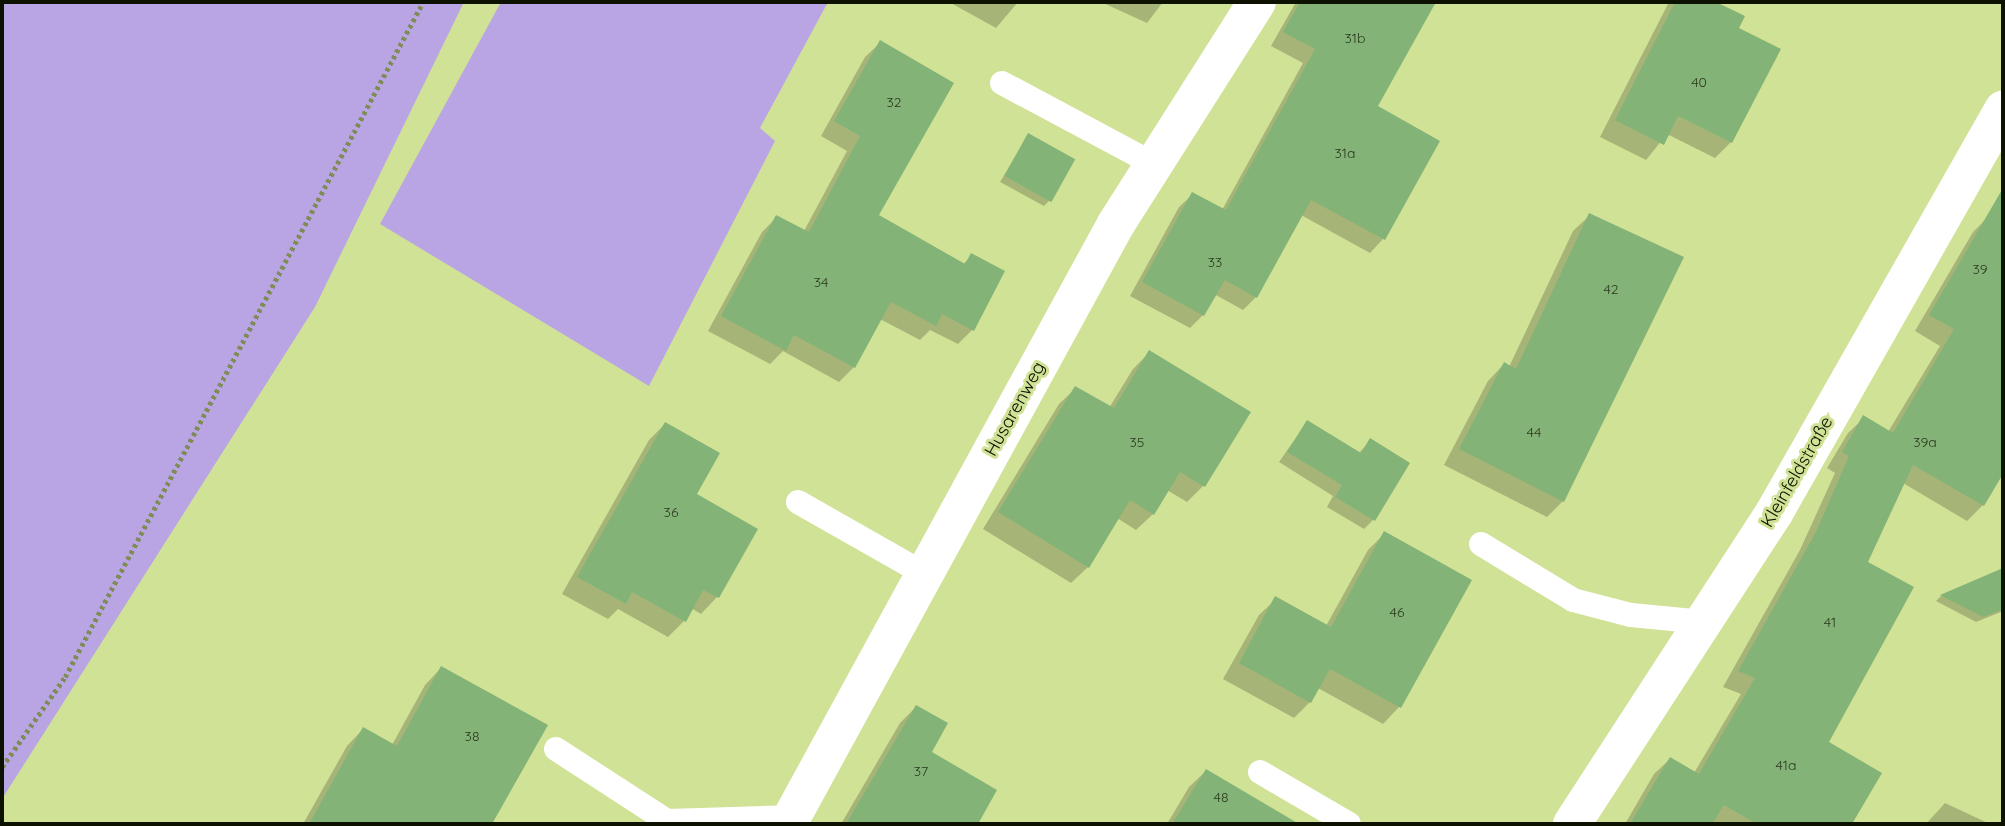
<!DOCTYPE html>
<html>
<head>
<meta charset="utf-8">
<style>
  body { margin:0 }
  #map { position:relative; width:2005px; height:826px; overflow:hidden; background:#d0e296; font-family:Quicksand,sans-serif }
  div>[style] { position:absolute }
  .green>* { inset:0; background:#b9a5e4 }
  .shadow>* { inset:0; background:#0003 }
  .building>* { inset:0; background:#84b377; transform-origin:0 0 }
  .path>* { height:4.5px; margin-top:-2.25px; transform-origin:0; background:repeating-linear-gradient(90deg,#7f8c58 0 3.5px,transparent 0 7px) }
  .service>* { height:24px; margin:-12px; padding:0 12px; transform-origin:12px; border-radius:12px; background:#fff }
  .minor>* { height:38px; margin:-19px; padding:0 19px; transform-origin:19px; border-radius:19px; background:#fff }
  span { translate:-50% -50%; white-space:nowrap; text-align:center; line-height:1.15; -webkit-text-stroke:6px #d0e296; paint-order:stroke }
  .number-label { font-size:14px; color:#2b3a1e }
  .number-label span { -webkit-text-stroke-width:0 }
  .street-label { font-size:18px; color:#0d1100 }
  .frame { position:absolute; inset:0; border:4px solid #0d1100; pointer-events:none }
</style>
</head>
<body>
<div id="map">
  <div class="green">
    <div style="clip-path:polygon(2px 2px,464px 2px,315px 307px,2px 799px)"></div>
    <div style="clip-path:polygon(501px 2px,828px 2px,760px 128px,775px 141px,649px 386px,380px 224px)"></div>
  </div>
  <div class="shadow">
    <div style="clip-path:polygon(949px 2px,1018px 2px,996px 28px)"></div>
    <div style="clip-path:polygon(1101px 2px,1163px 2px,1147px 23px)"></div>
    <div style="clip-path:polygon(1296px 2px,1434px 2px,1375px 107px,1437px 141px,1383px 239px,1370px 253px,1301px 215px,1256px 297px,1243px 310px,1214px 294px,1203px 315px,1190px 328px,1130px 296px,1179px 207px,1193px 194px,1222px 210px,1303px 63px,1271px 46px)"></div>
    <div style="clip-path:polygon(1669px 2px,1712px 2px,1742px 17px,1736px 29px,1731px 142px,1715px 158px,1667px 134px,1646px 160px,1600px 137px)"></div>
    <div style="clip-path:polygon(880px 43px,876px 215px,962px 265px,972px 256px,972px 330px,958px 344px,930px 330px,920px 340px,880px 319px,854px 367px,839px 382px,783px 351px,770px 364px,708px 331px,762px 232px,777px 217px,804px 231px,847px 151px,821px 136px,865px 57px)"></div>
    <div style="clip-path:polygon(1028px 136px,1050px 200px,1044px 206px,1000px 182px)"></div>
    <div style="clip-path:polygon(1590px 215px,1563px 501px,1547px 517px,1444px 465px,1488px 381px,1504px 364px,1509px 367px,1573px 231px)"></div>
    <div style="clip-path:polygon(1988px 217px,2003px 225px,2003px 377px,1992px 395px,2003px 402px,2003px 470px,1983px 505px,1967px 521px,1903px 483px,1866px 563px,1827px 743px,1880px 774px,1850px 824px,1625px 824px,1654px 774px,1670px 759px,1694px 773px,1741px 694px,1723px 687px,1800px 550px,1835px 473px,1827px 468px,1848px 433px,1864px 418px,1888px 432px,1940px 346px,1915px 331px,1973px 232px)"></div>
    <div style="clip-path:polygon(1149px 353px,1203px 486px,1187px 502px,1167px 490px,1153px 514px,1136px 530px,1117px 518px,1088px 567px,1071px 583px,983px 529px,1059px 404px,1076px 388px,1109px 408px,1133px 369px)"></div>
    <div style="clip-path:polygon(1307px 422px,1358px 454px,1370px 441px,1373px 520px,1364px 529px,1327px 507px,1333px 496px,1279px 462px)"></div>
    <div style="clip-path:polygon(665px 424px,717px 597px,701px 614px,691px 608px,684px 621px,668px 637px,618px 609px,608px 619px,562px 594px,649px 440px)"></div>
    <div style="clip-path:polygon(1385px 533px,1470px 581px,1399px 707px,1383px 724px,1318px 688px,1310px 702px,1294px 718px,1223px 679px,1259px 615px,1276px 599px,1326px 626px,1368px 550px)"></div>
    <div style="clip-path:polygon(2003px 570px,2003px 611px,1976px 622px,1936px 601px,1941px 596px)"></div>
    <div style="clip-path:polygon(441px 668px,545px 726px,490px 824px,303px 824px,347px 746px,363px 729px,392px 745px,425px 685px)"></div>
    <div style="clip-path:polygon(916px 707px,930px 753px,995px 790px,976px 824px,841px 824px,900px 723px)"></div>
    <div style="clip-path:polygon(1206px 771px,1296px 824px,1167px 824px,1189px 787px)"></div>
    <div style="clip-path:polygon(1945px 803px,1990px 824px,1926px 824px)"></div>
  </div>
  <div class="building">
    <div style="clip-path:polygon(1300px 2px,1436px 2px,1378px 106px,1440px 141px,1385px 240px,1311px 200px,1257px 298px,1225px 280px,1204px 316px,1142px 282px,1192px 192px,1226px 210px,1315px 49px,1283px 32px)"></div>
    <div style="clip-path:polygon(1675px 2px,1716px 2px,1745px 16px,1739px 28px,1781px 49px,1732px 143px,1678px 116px,1664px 145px,1615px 120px)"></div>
    <div style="clip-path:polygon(880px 40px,954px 83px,879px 215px,965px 264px,971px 253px,1005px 271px,974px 331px,942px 314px,936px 326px,891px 302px,855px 368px,794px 335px,786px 351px,721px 316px,776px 215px,809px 232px,860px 136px,834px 121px)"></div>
    <div style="left:1028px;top:133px;width:54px;height:49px;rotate:29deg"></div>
    <div style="clip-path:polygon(2003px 188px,2003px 474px,1984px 506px,1913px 465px,1868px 562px,1914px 587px,1829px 742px,1882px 773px,1852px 824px,1757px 824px,1724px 805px,1712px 824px,1630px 824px,1670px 757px,1699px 774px,1755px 678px,1738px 671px,1816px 532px,1849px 456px,1842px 452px,1863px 415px,1893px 433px,1954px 329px,1929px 315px)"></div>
    <div style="clip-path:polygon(1589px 213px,1684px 257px,1564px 502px,1459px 449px,1504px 362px,1516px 369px)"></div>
    <div style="clip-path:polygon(1149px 350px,1251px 412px,1205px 487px,1180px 472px,1154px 515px,1130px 500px,1089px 568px,998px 512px,1075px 386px,1114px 408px)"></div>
    <div style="clip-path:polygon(1307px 420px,1361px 453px,1370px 438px,1410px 463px,1375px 521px,1335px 497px,1342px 485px,1287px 452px)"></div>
    <div style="clip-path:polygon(665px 422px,720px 453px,697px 494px,758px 529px,719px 598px,703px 590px,686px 622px,632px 592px,626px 604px,577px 577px)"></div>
    <div style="clip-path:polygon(1384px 531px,1472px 580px,1401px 708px,1330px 669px,1311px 703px,1239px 663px,1275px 596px,1331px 627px)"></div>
    <div style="clip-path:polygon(2003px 568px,2003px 609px,1983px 617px,1940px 595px)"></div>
    <div style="clip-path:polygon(441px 666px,548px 725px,492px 824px,309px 824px,363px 727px,397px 746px)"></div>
    <div style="clip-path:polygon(916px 705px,948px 723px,932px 752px,997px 790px,978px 824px,846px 824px)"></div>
    <div style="clip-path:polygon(1206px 769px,1299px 824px,1172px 824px)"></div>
  </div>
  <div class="path">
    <div style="left:2px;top:767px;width:110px;rotate:-55deg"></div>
    <div style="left:65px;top:677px;width:764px;rotate:-62.06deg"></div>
  </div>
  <div class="service">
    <div style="left:1002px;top:83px;width:172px;rotate:28.1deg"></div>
    <div style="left:798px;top:502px;width:146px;rotate:29.6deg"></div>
    <div style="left:1481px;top:544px;width:108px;rotate:31.3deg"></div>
    <div style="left:1573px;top:600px;width:60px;rotate:14.5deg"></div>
    <div style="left:1631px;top:615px;width:73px;rotate:5.5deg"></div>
    <div style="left:556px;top:749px;width:132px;rotate:33deg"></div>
    <div style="left:667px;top:821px;width:127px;rotate:-1.8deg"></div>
    <div style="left:1260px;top:772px;width:103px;rotate:30.3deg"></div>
  </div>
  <div class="minor">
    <div style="left:788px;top:824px;width:684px;rotate:-61.34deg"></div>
    <div style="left:1116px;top:224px;width:263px;rotate:-57.6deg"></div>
    <div style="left:1572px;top:824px;width:371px;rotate:-57deg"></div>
    <div style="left:1774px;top:513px;width:464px;rotate:-60.4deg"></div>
  </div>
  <div class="number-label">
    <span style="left:1355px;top:38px">31b</span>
    <span style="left:1699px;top:82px">40</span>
    <span style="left:894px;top:102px">32</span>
    <span style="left:1345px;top:153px">31a</span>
    <span style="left:1215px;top:262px">33</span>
    <span style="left:1980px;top:269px">39</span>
    <span style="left:821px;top:282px">34</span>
    <span style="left:1611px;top:289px">42</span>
    <span style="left:1534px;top:432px">44</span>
    <span style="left:1137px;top:442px">35</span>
    <span style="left:1925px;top:442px">39a</span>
    <span style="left:671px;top:512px">36</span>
    <span style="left:1397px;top:612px">46</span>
    <span style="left:1830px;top:622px">41</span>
    <span style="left:472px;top:736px">38</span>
    <span style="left:1786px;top:765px">41a</span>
    <span style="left:921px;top:771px">37</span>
    <span style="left:1221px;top:797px">48</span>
  </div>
  <div class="street-label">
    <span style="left:1015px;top:409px;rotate:-61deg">Husarenweg</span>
    <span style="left:1797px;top:472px;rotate:-60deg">Kleinfeldstraße</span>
  </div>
  <div class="frame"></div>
</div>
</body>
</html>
